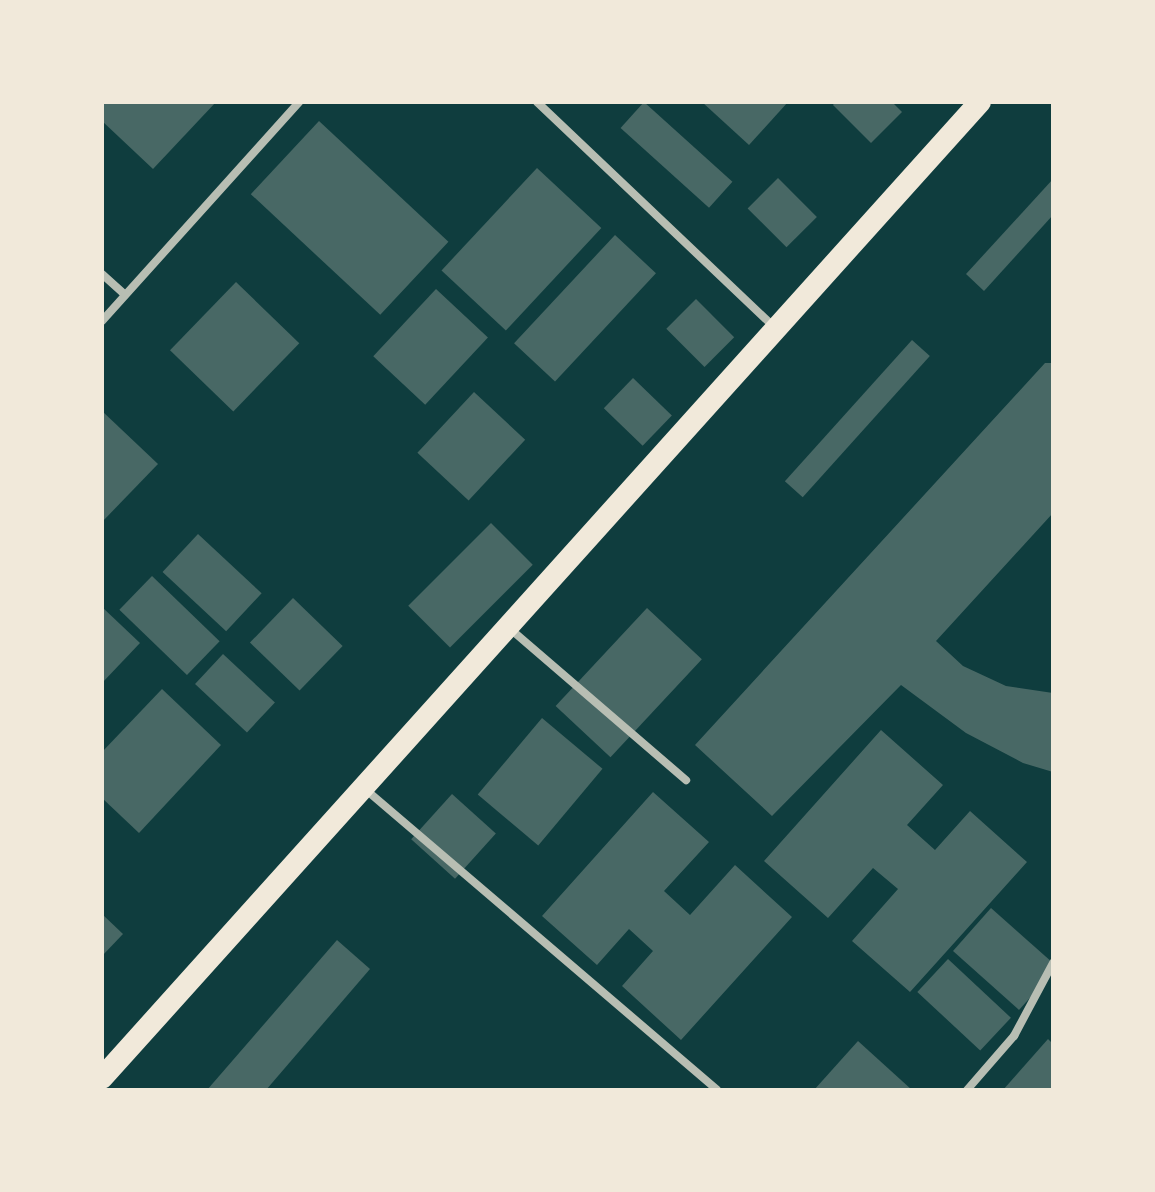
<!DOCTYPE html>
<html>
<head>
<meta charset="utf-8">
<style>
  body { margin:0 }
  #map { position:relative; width:1155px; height:1192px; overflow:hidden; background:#0f3d3e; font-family:Helvetica,sans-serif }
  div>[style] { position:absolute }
  .building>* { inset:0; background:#486865; transform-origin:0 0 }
  .minor>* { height:8px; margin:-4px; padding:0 4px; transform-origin:4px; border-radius:4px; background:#b8beb3 }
  .trunk>* { height:22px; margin:-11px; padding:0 11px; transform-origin:11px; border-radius:11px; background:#f1e9da }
  span { translate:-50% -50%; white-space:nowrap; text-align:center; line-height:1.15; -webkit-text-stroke:7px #f1e9da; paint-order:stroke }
  .frame { position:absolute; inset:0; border:104px solid #f1e9da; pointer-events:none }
</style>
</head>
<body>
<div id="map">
  <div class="building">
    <div style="clip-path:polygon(102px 102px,216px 102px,153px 169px,102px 121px)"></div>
    <div style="left:644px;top:102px;width:119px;height:35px;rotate:42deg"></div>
    <div style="clip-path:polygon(702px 102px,788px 102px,749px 145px)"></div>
    <div style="clip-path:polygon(835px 102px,892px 102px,902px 112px,871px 143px,833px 105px)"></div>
    <div style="left:319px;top:121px;width:177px;height:100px;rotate:43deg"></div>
    <div style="left:537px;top:168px;width:88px;height:140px;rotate:43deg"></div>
    <div style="left:778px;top:178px;width:55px;height:43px;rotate:45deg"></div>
    <div style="clip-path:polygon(1053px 179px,1053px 215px,984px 291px,966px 274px)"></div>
    <div style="left:615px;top:235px;width:56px;height:148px;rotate:43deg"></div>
    <div style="left:236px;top:282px;width:88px;height:95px;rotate:44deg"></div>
    <div style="left:436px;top:289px;width:71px;height:92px;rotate:43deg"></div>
    <div style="left:696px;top:299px;width:54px;height:42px;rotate:45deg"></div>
    <div style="left:912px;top:340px;width:24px;height:190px;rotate:42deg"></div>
    <div style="clip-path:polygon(1045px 363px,1053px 363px,1053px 513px,936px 641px,963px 666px,1006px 686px,1053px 693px,1053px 772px,1023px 763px,966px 733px,901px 685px,772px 816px,695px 745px)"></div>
    <div style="left:633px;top:378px;width:54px;height:42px;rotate:44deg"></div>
    <div style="left:474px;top:392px;width:70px;height:83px;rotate:43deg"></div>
    <div style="clip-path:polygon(102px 411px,158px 464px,102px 522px)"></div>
    <div style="left:491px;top:523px;width:59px;height:117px;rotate:45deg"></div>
    <div style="left:198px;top:534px;width:87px;height:52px;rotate:43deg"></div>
    <div style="left:152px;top:576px;width:94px;height:47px;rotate:44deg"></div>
    <div style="left:293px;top:598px;width:69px;height:62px;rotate:44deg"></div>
    <div style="clip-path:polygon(102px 607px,140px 643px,102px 683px)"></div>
    <div style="left:647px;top:608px;width:75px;height:134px;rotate:43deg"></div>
    <div style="left:223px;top:654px;width:71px;height:41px;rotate:43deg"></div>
    <div style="clip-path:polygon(162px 689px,221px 745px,139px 833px,102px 798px,102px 752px)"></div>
    <div style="left:542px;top:718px;width:79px;height:100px;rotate:40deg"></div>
    <div style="clip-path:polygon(881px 730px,943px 785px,907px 825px,935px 850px,970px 811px,1027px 862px,910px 992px,852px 941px,898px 889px,873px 868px,828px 918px,764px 861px)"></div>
    <div style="clip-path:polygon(653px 792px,709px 842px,664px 891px,690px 915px,735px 865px,792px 917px,681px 1040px,622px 986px,653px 951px,629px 929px,597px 965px,542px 916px)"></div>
    <div style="left:452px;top:794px;width:59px;height:61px;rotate:42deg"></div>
    <div style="clip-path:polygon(991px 908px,1053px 963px,1053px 972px,1019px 1010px,953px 951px)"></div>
    <div style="clip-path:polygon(102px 914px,123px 934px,102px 956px)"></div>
    <div style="clip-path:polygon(337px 940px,370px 969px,266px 1090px,207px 1090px)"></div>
    <div style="left:948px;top:959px;width:86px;height:45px;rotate:43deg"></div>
    <div style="clip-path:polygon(1048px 1039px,1053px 1044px,1053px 1090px,1003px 1090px)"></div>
    <div style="clip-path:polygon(858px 1041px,912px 1090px,814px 1090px)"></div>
  </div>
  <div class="minor">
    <div style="left:537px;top:102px;width:330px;rotate:43.5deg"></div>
    <div style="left:102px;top:274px;width:31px;rotate:42deg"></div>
    <div style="left:102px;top:321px;width:295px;rotate:-48deg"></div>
    <div style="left:508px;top:627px;width:235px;rotate:40.7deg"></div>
    <div style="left:365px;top:789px;width:463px;rotate:40.5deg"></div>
    <div style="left:967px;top:1090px;width:72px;rotate:-49deg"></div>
    <div style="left:1014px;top:1036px;width:83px;rotate:-61.9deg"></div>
  </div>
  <div class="trunk">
    <div style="left:102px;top:1078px;width:1313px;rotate:-48.03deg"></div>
  </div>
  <div class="frame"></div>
</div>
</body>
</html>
